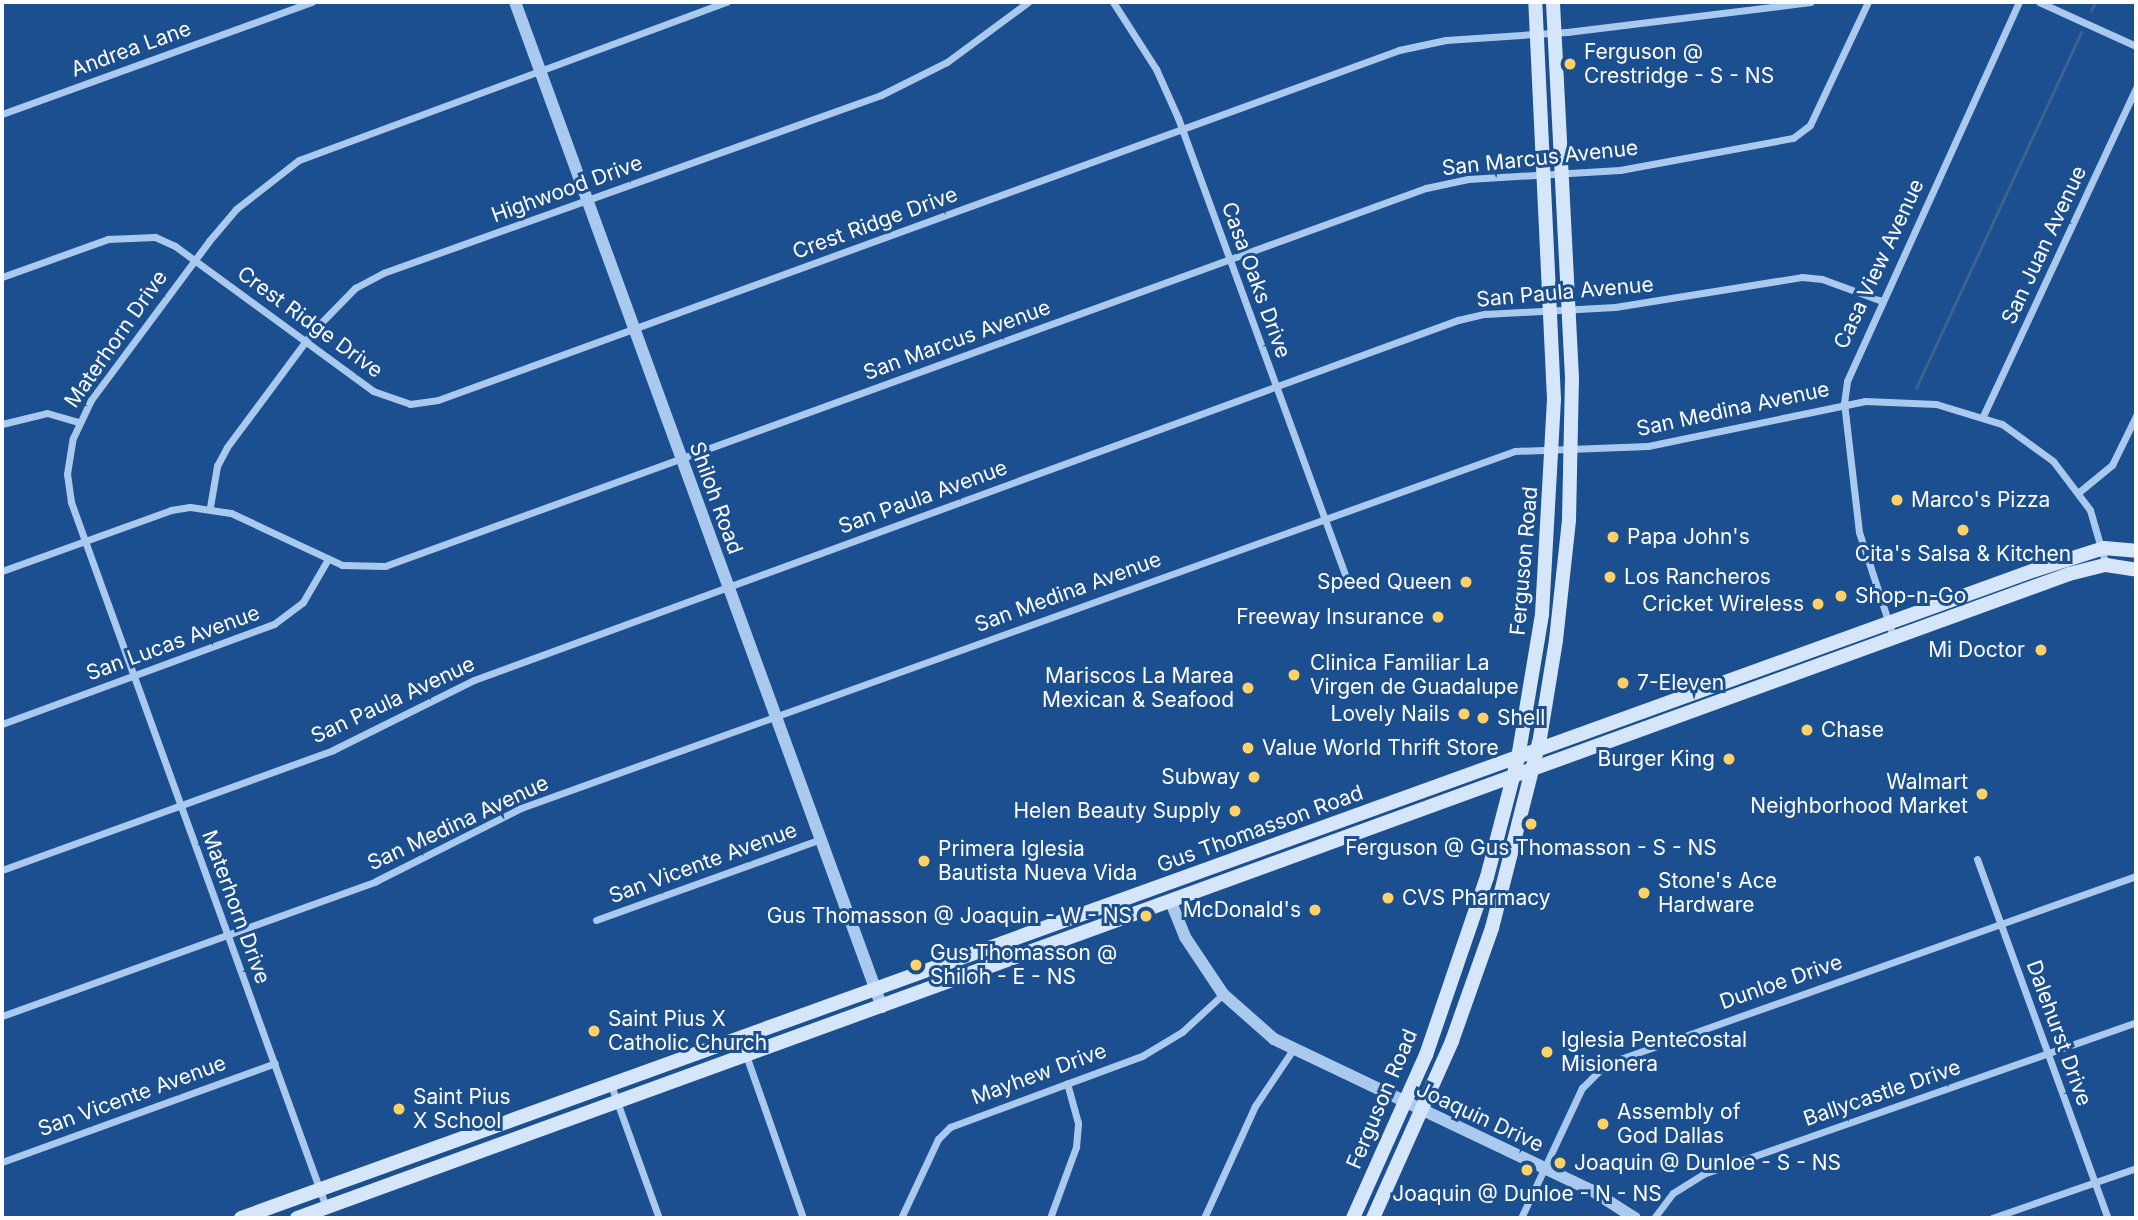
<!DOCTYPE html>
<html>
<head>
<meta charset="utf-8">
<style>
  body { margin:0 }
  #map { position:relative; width:2138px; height:1220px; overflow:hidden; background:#1b4f8f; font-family:Inter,sans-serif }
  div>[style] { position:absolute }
  .stream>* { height:2.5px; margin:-1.25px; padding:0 1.25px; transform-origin:1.25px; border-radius:1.25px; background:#3c6290 }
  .minor>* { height:7px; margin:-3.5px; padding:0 3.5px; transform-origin:3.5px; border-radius:3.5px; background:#a9c9ee }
  .tertiary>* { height:12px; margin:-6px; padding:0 6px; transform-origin:6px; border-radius:6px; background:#a9c9ee }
  .secondary>* { height:14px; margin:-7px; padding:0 7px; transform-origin:7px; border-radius:7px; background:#d6e6fa }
  .dots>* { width:19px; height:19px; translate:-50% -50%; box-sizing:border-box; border:4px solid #1b4f8f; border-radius:50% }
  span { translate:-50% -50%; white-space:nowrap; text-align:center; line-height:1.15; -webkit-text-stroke:6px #1b4f8f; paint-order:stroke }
  .street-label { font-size:21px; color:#fff }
  .poi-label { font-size:21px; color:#fff }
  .left { translate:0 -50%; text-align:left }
  .right { translate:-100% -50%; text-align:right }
  .frame { position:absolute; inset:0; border:4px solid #fff; pointer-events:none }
</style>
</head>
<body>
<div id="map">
  <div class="stream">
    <div style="left:2091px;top:11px;width:10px;rotate:-66deg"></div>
    <div style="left:1916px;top:388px;width:392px;rotate:-65.1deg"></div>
  </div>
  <div class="minor">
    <div style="left:1113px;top:2px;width:80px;rotate:57.3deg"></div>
    <div style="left:1156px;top:69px;width:54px;rotate:65.8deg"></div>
    <div style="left:1178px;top:118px;width:491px;rotate:69.9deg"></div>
    <div style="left:2039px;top:2px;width:107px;rotate:24.4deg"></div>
    <div style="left:2px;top:114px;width:330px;rotate:-19.9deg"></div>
    <div style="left:2px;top:277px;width:113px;rotate:-19.7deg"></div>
    <div style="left:108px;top:239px;width:47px;rotate:-2.4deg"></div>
    <div style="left:155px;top:237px;width:22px;rotate:24deg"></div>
    <div style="left:175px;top:246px;width:245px;rotate:36.2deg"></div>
    <div style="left:373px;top:391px;width:39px;rotate:19deg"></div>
    <div style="left:410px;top:404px;width:28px;rotate:-8deg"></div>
    <div style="left:438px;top:400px;width:1023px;rotate:-20.01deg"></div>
    <div style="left:1399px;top:50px;width:48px;rotate:-12deg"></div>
    <div style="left:1446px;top:40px;width:121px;rotate:-3.8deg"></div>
    <div style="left:1567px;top:32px;width:245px;rotate:-7deg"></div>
    <div style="left:1983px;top:416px;width:362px;rotate:-65deg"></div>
    <div style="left:2px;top:424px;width:46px;rotate:-13.7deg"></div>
    <div style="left:47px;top:413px;width:32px;rotate:16deg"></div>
    <div style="left:2079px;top:492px;width:43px;rotate:-39.3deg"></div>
    <div style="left:2112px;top:465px;width:55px;rotate:-63.9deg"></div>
    <div style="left:210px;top:507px;width:42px;rotate:-80.3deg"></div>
    <div style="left:217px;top:466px;width:21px;rotate:-62deg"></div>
    <div style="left:227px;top:447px;width:146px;rotate:-53.4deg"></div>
    <div style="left:314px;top:330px;width:59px;rotate:-45.7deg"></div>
    <div style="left:355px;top:288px;width:32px;rotate:-28deg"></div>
    <div style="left:383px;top:273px;width:529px;rotate:-19.67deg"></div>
    <div style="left:881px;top:95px;width:74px;rotate:-26.6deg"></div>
    <div style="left:947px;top:62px;width:101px;rotate:-36.5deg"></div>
    <div style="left:2px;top:571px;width:180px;rotate:-19.8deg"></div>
    <div style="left:171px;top:510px;width:19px;rotate:-9deg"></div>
    <div style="left:190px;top:507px;width:41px;rotate:8.3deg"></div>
    <div style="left:231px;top:513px;width:123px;rotate:25.1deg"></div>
    <div style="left:342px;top:565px;width:43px;rotate:1.3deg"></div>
    <div style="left:385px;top:566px;width:1108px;rotate:-19.96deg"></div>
    <div style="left:1426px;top:188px;width:43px;rotate:-12.1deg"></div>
    <div style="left:1468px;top:179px;width:152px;rotate:-3.4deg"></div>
    <div style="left:1620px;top:170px;width:176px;rotate:-10.5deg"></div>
    <div style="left:1793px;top:138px;width:21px;rotate:-37deg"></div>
    <div style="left:1810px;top:125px;width:136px;rotate:-64.8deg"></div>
    <div style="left:1893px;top:636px;width:109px;rotate:-108.1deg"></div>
    <div style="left:1859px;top:532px;width:130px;rotate:-96.6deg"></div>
    <div style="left:1844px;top:403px;width:22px;rotate:-82deg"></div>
    <div style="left:1847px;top:381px;width:416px;rotate:-65.6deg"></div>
    <div style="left:2px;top:724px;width:290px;rotate:-20.2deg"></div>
    <div style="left:274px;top:624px;width:36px;rotate:-37deg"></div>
    <div style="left:303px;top:602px;width:50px;rotate:-59.8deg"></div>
    <div style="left:1977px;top:859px;width:382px;rotate:70deg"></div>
    <div style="left:2px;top:870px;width:352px;rotate:-19.9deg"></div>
    <div style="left:333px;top:750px;width:157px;rotate:-26.4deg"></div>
    <div style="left:474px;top:680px;width:1048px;rotate:-20.1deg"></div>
    <div style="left:1458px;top:320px;width:28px;rotate:-13deg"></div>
    <div style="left:1485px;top:314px;width:130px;rotate:-3.1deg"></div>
    <div style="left:1615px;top:307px;width:189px;rotate:-9.1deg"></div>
    <div style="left:1802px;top:277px;width:20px;rotate:6deg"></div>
    <div style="left:1822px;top:279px;width:64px;rotate:20.1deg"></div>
    <div style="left:596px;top:920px;width:239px;rotate:-19.8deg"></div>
    <div style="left:2px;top:1016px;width:398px;rotate:-19.8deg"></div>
    <div style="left:376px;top:881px;width:162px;rotate:-26.7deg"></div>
    <div style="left:521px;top:808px;width:1056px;rotate:-19.76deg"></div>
    <div style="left:1515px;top:451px;width:133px;rotate:-2.2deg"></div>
    <div style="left:1648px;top:446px;width:222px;rotate:-11.7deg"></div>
    <div style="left:1865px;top:401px;width:71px;rotate:2.4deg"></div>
    <div style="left:1936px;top:404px;width:69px;rotate:16.9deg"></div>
    <div style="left:2002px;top:424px;width:63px;rotate:36deg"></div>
    <div style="left:2053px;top:461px;width:61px;rotate:52.9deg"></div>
    <div style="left:2090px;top:510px;width:57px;rotate:73.8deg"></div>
    <div style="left:740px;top:1038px;width:191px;rotate:70.7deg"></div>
    <div style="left:611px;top:1085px;width:141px;rotate:70.2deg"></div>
    <div style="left:2px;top:1162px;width:290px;rotate:-19.9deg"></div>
    <div style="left:326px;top:1207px;width:750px;rotate:-109.89deg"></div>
    <div style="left:71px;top:502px;width:28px;rotate:-98deg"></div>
    <div style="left:67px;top:474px;width:36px;rotate:-81deg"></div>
    <div style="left:73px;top:438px;width:42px;rotate:-64.7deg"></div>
    <div style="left:91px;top:400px;width:198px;rotate:-53.4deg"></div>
    <div style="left:209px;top:241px;width:42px;rotate:-49.8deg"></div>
    <div style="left:236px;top:209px;width:80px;rotate:-37.9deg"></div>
    <div style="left:299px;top:160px;width:456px;rotate:-20.3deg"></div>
    <div style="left:901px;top:1218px;width:87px;rotate:-64.9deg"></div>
    <div style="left:938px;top:1139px;width:17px;rotate:-45deg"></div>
    <div style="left:950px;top:1127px;width:205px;rotate:-20.3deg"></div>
    <div style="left:1142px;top:1056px;width:47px;rotate:-31deg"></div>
    <div style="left:1182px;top:1032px;width:56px;rotate:-42.8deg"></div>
    <div style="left:1050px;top:1218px;width:76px;rotate:-69.9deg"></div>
    <div style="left:1076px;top:1147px;width:24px;rotate:-85deg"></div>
    <div style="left:1078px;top:1123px;width:41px;rotate:-105.4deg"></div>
    <div style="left:1204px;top:1218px;width:123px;rotate:-65.5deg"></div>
    <div style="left:1255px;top:1106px;width:66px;rotate:-56.1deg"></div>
    <div style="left:1521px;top:1218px;width:144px;rotate:-64.9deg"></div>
    <div style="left:1582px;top:1088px;width:34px;rotate:-45deg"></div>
    <div style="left:1606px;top:1064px;width:562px;rotate:-19.53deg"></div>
    <div style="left:1654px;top:1218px;width:31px;rotate:-53deg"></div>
    <div style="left:1673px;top:1193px;width:36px;rotate:-32deg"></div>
    <div style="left:1703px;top:1174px;width:459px;rotate:-19.3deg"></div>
    <div style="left:1992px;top:1218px;width:152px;rotate:-19.1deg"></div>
  </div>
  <div class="tertiary">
    <div style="left:515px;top:2px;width:1070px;rotate:69.94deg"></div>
    <div style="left:1171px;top:902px;width:38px;rotate:68deg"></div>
    <div style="left:1185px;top:937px;width:69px;rotate:56.3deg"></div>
    <div style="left:1223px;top:994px;width:68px;rotate:41.4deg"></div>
    <div style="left:1274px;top:1039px;width:351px;rotate:25.5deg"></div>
    <div style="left:1591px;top:1190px;width:52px;rotate:32.5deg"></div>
  </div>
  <div class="secondary">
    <div style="left:241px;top:1218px;width:1907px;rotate:-19.86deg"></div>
    <div style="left:2035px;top:570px;width:72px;rotate:-17.7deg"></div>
    <div style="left:2104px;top:548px;width:32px;rotate:5deg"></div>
    <div style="left:297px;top:1218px;width:1885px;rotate:-19.97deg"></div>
    <div style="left:2069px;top:574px;width:38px;rotate:-14deg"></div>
    <div style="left:2106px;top:565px;width:30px;rotate:9deg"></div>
    <div style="left:1353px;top:1218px;width:179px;rotate:-65.9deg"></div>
    <div style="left:1426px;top:1055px;width:188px;rotate:-71.1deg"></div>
    <div style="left:1487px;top:877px;width:123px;rotate:-75.4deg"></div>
    <div style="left:1518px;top:758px;width:146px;rotate:-80.5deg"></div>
    <div style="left:1542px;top:614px;width:215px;rotate:-86.8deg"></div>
    <div style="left:1554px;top:399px;width:397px;rotate:-92.7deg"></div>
    <div style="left:1373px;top:1218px;width:194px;rotate:-65.9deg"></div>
    <div style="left:1452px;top:1041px;width:120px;rotate:-70.5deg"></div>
    <div style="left:1492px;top:928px;width:196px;rotate:-75.8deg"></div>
    <div style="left:1540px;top:738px;width:99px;rotate:-80.7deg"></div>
    <div style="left:1556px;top:640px;width:121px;rotate:-83.8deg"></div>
    <div style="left:1569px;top:520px;width:142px;rotate:-88.8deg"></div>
    <div style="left:1572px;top:378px;width:376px;rotate:-92.9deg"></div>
  </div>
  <div class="dots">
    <div style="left:1570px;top:64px;background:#ffd166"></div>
    <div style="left:1897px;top:500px;background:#ffd166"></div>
    <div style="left:1963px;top:530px;background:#ffd166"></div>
    <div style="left:1613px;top:537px;background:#ffd166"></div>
    <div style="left:1610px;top:577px;background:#ffd166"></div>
    <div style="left:1466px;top:582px;background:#ffd166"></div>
    <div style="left:1841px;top:596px;background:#ffd166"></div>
    <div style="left:1818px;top:604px;background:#ffd166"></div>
    <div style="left:1438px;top:617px;background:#ffd166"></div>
    <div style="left:2041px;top:650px;background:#ffd166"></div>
    <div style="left:1294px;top:675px;background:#ffd166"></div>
    <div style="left:1623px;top:683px;background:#ffd166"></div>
    <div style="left:1248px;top:688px;background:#ffd166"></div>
    <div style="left:1464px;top:714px;background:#ffd166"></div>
    <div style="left:1483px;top:718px;background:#ffd166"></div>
    <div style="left:1807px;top:730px;background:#ffd166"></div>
    <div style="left:1248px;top:748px;background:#ffd166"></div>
    <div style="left:1729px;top:759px;background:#ffd166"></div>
    <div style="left:1254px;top:777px;background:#ffd166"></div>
    <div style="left:1982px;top:794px;background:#ffd166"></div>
    <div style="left:1235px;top:811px;background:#ffd166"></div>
    <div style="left:1531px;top:824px;background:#ffd166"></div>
    <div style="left:924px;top:861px;background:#ffd166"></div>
    <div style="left:1644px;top:893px;background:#ffd166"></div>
    <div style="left:1388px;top:898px;background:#ffd166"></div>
    <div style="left:1315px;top:910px;background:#ffd166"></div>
    <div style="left:1146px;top:916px;background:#ffd166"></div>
    <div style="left:916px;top:965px;background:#ffd166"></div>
    <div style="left:594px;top:1031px;background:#ffd166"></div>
    <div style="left:1547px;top:1052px;background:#ffd166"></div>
    <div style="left:399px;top:1109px;background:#ffd166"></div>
    <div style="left:1603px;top:1124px;background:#ffd166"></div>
    <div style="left:1560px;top:1163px;background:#ffd166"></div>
    <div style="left:1527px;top:1170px;background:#ffd166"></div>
  </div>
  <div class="street-label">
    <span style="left:131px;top:49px;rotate:-20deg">Andrea Lane</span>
    <span style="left:1540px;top:158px;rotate:-6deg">San Marcus Avenue</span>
    <span style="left:567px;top:189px;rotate:-20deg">Highwood Drive</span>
    <span style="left:875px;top:223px;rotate:-20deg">Crest Ridge Drive</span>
    <span style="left:2044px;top:245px;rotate:-65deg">San Juan Avenue</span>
    <span style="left:1879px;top:264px;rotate:-65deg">Casa View Avenue</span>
    <span style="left:1256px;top:280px;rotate:70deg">Casa Oaks Drive</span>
    <span style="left:1565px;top:292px;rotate:-5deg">San Paula Avenue</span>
    <span style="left:310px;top:322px;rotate:36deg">Crest Ridge Drive</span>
    <span style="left:116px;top:339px;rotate:-55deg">Materhorn Drive</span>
    <span style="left:957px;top:340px;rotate:-20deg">San Marcus Avenue</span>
    <span style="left:1733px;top:409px;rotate:-12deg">San Medina Avenue</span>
    <span style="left:923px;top:497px;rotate:-20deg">San Paula Avenue</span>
    <span style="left:716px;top:498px;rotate:70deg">Shiloh Road</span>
    <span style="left:1524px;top:561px;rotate:-85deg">Ferguson Road</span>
    <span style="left:1068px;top:592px;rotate:-20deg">San Medina Avenue</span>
    <span style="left:173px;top:643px;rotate:-20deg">San Lucas Avenue</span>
    <span style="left:393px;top:700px;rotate:-25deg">San Paula Avenue</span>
    <span style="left:458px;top:823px;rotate:-25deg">San Medina Avenue</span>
    <span style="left:1260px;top:829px;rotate:-20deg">Gus Thomasson Road</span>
    <span style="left:703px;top:863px;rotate:-20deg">San Vicente Avenue</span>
    <span style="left:236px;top:907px;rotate:70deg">Materhorn Drive</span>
    <span style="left:1781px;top:982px;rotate:-19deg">Dunloe Drive</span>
    <span style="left:2059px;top:1033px;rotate:70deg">Dalehurst Drive</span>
    <span style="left:1039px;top:1074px;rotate:-20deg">Mayhew Drive</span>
    <span style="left:1882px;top:1093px;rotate:-19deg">Ballycastle Drive</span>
    <span style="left:132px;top:1096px;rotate:-20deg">San Vicente Avenue</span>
    <span style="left:1382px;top:1099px;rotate:-67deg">Ferguson Road</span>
    <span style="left:1480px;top:1117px;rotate:25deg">Joaquin Drive</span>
  </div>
  <div class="poi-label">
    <span class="left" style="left:1584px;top:64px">Ferguson @<br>Crestridge - S - NS</span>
    <span class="left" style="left:1911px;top:500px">Marco's Pizza</span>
    <span class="left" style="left:1627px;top:537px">Papa John's</span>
    <span style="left:1963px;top:554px">Cita's Salsa &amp; Kitchen</span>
    <span class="left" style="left:1624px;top:577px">Los Rancheros</span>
    <span class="right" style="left:1452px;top:582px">Speed Queen</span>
    <span class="left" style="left:1855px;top:596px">Shop-n-Go</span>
    <span class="right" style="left:1804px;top:604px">Cricket Wireless</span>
    <span class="right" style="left:1424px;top:617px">Freeway Insurance</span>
    <span class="right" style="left:2025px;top:650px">Mi Doctor</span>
    <span class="left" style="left:1310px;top:675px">Clinica Familiar La<br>Virgen de Guadalupe</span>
    <span class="right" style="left:1234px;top:688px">Mariscos La Marea<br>Mexican &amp; Seafood</span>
    <span class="left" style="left:1637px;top:683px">7-Eleven</span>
    <span class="right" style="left:1450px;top:714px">Lovely Nails</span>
    <span class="left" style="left:1497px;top:718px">Shell</span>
    <span class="left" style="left:1821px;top:730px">Chase</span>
    <span class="left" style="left:1262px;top:748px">Value World Thrift Store</span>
    <span class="right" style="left:1715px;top:759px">Burger King</span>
    <span class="right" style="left:1240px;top:777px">Subway</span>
    <span class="right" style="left:1968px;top:794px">Walmart<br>Neighborhood Market</span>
    <span class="right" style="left:1221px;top:811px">Helen Beauty Supply</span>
    <span style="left:1531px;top:848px">Ferguson @ Gus Thomasson - S - NS</span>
    <span class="left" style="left:938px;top:861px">Primera Iglesia<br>Bautista Nueva Vida</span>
    <span class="left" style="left:1658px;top:893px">Stone's Ace<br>Hardware</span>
    <span class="left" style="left:1402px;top:898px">CVS Pharmacy</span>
    <span class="right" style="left:1301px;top:910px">McDonald's</span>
    <span class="right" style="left:1132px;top:916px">Gus Thomasson @ Joaquin - W - NS</span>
    <span class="left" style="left:930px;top:965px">Gus Thomasson @<br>Shiloh - E - NS</span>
    <span class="left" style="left:608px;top:1031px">Saint Pius X<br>Catholic Church</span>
    <span class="left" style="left:1561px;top:1052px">Iglesia Pentecostal<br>Misionera</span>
    <span class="left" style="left:413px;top:1109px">Saint Pius<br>X School</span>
    <span class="left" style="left:1617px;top:1124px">Assembly of<br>God Dallas</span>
    <span class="left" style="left:1574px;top:1163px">Joaquin @ Dunloe - S - NS</span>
    <span style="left:1527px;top:1194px">Joaquin @ Dunloe - N - NS</span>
  </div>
  <div class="frame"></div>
</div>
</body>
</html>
